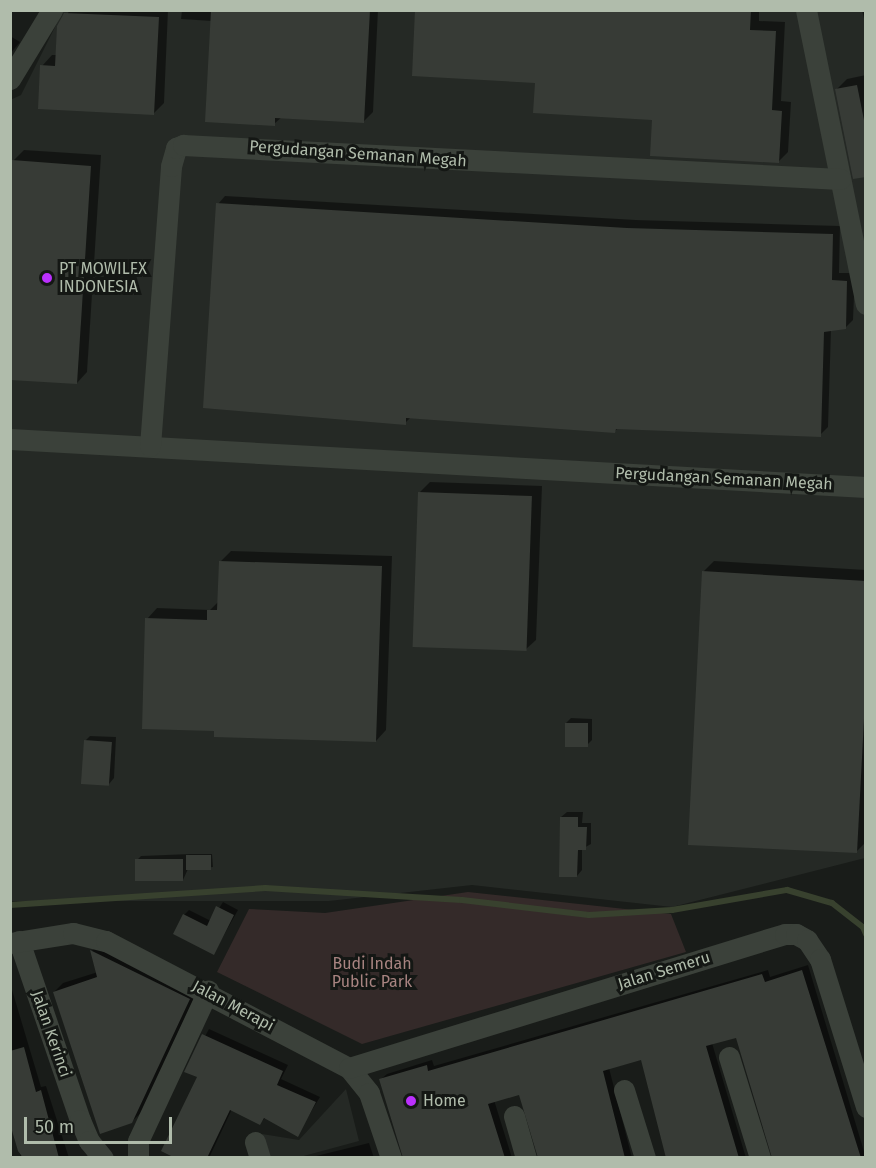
<!DOCTYPE html>
<html>
<head>
<meta charset="utf-8">
<style>
  body { margin:0 }
  #map { position:relative; width:876px; height:1168px; overflow:hidden; background:#191c19; font-family:"Fira Sans",sans-serif }
  div>[style] { position:absolute }
  .built>* { inset:0; background:#252925 }
  .green>* { inset:0; background:#342a29 }
  .shadow>* { inset:0; background:#0007 }
  .stream>* { height:6px; margin:-3px; padding:0 3px; transform-origin:3px; border-radius:3px; background:#38412e }
  .building>* { inset:0; background:#373b36; transform-origin:0 0 }
  .minor>* { height:21px; margin:-10.5px; padding:0 10.5px; transform-origin:10.5px; border-radius:10.5px; background:#3b413a }
  .dots>* { width:16px; height:16px; translate:-50% -50%; box-sizing:border-box; border:3px solid #141714; border-radius:50% }
  span { translate:-50% -50%; white-space:nowrap; text-align:center; line-height:1.15; -webkit-text-stroke:6px #141714; paint-order:stroke }
  .street-label { font-size:16px; color:#b0bcab }
  .poi-label { font-size:16px; color:#b0bcab }
  .left { translate:0 -50%; text-align:left }
  .park-label { font-size:16px; color:#a88481 }
  .frame { position:absolute; inset:0; border:12px solid #b0bcab; pointer-events:none }
  .scale { position:absolute; left:24px; top:1117px; width:148px; height:27px; box-sizing:border-box; border:3px solid #b0bcab; border-top:0; padding-left:8px; font-size:18px; line-height:21px; white-space:nowrap; color:#b0bcab; -webkit-text-stroke:4px #141714; paint-order:stroke }
</style>
</head>
<body>
<div id="map">
  <div class="built">
    <div style="clip-path:polygon(63px 11px,865px 11px,865px 858px,672px 907px,472px 885px,329px 901px,11px 901px,10px 100px,21px 95px)"></div>
    <div style="clip-path:polygon(346px 1089px,359px 1141px,300px 1157px,263px 1157px,256px 1133px,299px 1140px)"></div>
  </div>
  <div class="green">
    <div style="clip-path:polygon(468px 892px,671px 914px,686px 952px,362px 1044px,217px 972px,249px 909px,325px 913px)"></div>
  </div>
  <div class="shadow">
    <div style="clip-path:polygon(69px 10px,168px 10px,164px 103px,154px 113px,42px 66px,52px 55px,57px 55px)"></div>
    <div style="clip-path:polygon(182px 10px,378px 10px,373px 112px,363px 122px,282px 117px,274px 124px,212px 21px,181px 19px)"></div>
    <div style="clip-path:polygon(416px 10px,759px 10px,759px 21px,785px 22px,781px 101px,791px 102px,788px 152px,778px 162px,537px 81px)"></div>
    <div style="clip-path:polygon(862px 10px,866px 10px,866px 27px)"></div>
    <div style="clip-path:polygon(10px 36px,20px 42px,10px 54px)"></div>
    <div style="clip-path:polygon(866px 75px,866px 175px,837px 89px,847px 79px)"></div>
    <div style="clip-path:polygon(24px 150px,101px 155px,87px 372px,77px 383px,10px 379px,10px 201px,13px 161px)"></div>
    <div style="clip-path:polygon(225px 196px,636px 220px,840px 226px,839px 273px,855px 273px,853px 320px,845px 328px,831px 330px,828px 427px,820px 435px,618px 428px,615px 431px,411px 417px,405px 423px,218px 204px)"></div>
    <div style="clip-path:polygon(430px 482px,542px 486px,536px 640px,525px 650px,420px 492px)"></div>
    <div style="clip-path:polygon(231px 551px,392px 556px,386px 730px,376px 741px,215px 729px,147px 619px,157px 608px,210px 610px,219px 601px,220px 562px)"></div>
    <div style="clip-path:polygon(714px 561px,866px 570px,866px 842px,856px 852px,703px 572px)"></div>
    <div style="clip-path:polygon(571px 718px,592px 719px,592px 740px,587px 745px,566px 723px)"></div>
    <div style="clip-path:polygon(90px 736px,116px 737px,114px 778px,109px 784px,85px 741px)"></div>
    <div style="clip-path:polygon(567px 812px,583px 812px,582px 823px,591px 823px,591px 844px,582px 849px,582px 870px,577px 876px,561px 817px)"></div>
    <div style="clip-path:polygon(190px 854px,212px 854px,213px 867px,188px 869px,183px 880px,136px 861px,141px 856px)"></div>
    <div style="clip-path:polygon(223px 902px,238px 910px,214px 953px,184px 915px,189px 910px,211px 921px)"></div>
    <div style="clip-path:polygon(100px 942px,198px 990px,141px 1113px,131px 1122px,54px 992px,63px 983px,98px 972px,92px 951px)"></div>
    <div style="clip-path:polygon(808px 965px,866px 1158px,773px 1158px,737px 1036px,712px 1043px,746px 1158px,667px 1158px,642px 1058px,609px 1068px,632px 1158px,539px 1158px,520px 1093px,494px 1100px,512px 1158px,404px 1158px,381px 1079px,387px 1074px,432px 1060px,434px 1066px,768px 970px,770px 977px)"></div>
    <div style="clip-path:polygon(10px 983px,41px 1087px,46px 1086px,69px 1158px,21px 1158px,10px 1119px)"></div>
    <div style="clip-path:polygon(209px 1029px,288px 1065px,281px 1079px,320px 1097px,297px 1135px,266px 1117px,260px 1123px,232px 1109px,209px 1158px,178px 1158px,199px 1077px,186px 1071px)"></div>
    <div style="clip-path:polygon(369px 1143px,374px 1158px,308px 1158px)"></div>
  </div>
  <div class="stream">
    <div style="left:10px;top:905px;width:256px;rotate:-3.8deg"></div>
    <div style="left:265px;top:888px;width:197px;rotate:3.5deg"></div>
    <div style="left:462px;top:900px;width:128px;rotate:6.7deg"></div>
    <div style="left:589px;top:915px;width:83px;rotate:-3.4deg"></div>
    <div style="left:672px;top:910px;width:117px;rotate:-9.9deg"></div>
    <div style="left:787px;top:890px;width:47px;rotate:16.1deg"></div>
    <div style="left:832px;top:903px;width:39px;rotate:38deg"></div>
    <div style="left:863px;top:927px;width:8px;rotate:67deg"></div>
  </div>
  <div class="building">
    <div style="clip-path:polygon(211px 10px,370px 10px,364px 123px,275px 118px,275px 126px,205px 122px)"></div>
    <div style="clip-path:polygon(415px 10px,751px 10px,750px 30px,776px 31px,772px 110px,782px 111px,779px 163px,650px 156px,652px 120px,533px 113px,535px 83px,412px 76px)"></div>
    <div style="clip-path:polygon(64px 13px,159px 17px,154px 115px,38px 109px,40px 65px,55px 66px,57px 26px)"></div>
    <div style="clip-path:polygon(857px 85px,866px 130px,866px 177px,853px 179px,835px 89px)"></div>
    <div style="clip-path:polygon(12px 160px,91px 166px,77px 384px,10px 380px)"></div>
    <div style="clip-path:polygon(216px 203px,627px 228px,833px 234px,832px 280px,847px 281px,846px 329px,824px 332px,821px 437px,616px 429px,615px 433px,406px 418px,406px 425px,203px 408px)"></div>
    <div style="left:418px;top:492px;width:114px;height:155px;rotate:2deg"></div>
    <div style="clip-path:polygon(219px 561px,382px 566px,376px 742px,214px 737px,214px 731px,142px 729px,145px 618px,207px 620px,207px 610px,217px 610px)"></div>
    <div style="clip-path:polygon(702px 571px,866px 581px,866px 681px,857px 853px,688px 845px)"></div>
    <div style="left:565px;top:723px;width:23px;height:24px"></div>
    <div style="left:84px;top:740px;width:28px;height:44px;rotate:4deg"></div>
    <div style="clip-path:polygon(560px 817px,578px 817px,578px 827px,587px 827px,586px 850px,578px 850px,577px 877px,559px 877px)"></div>
    <div style="left:211px;top:855px;width:15px;height:25px;rotate:90deg"></div>
    <div style="left:183px;top:859px;width:22px;height:48px;rotate:90deg"></div>
    <div style="clip-path:polygon(216px 906px,234px 915px,214px 955px,173px 934px,183px 914px,207px 926px)"></div>
    <div style="clip-path:polygon(90px 950px,190px 999px,132px 1123px,100px 1134px,53px 992px,97px 977px)"></div>
    <div style="clip-path:polygon(802px 970px,861px 1158px,772px 1158px,736px 1038px,706px 1046px,739px 1158px,666px 1158px,641px 1060px,603px 1071px,625px 1158px,538px 1158px,519px 1095px,488px 1104px,505px 1158px,403px 1158px,379px 1079px,427px 1065px,428px 1071px,762px 974px,765px 982px)"></div>
    <div style="clip-path:polygon(202px 1034px,283px 1071px,277px 1085px,316px 1102px,298px 1137px,264px 1118px,260px 1125px,230px 1110px,207px 1158px,175px 1158px,161px 1151px,197px 1077px,184px 1072px)"></div>
    <div style="clip-path:polygon(24px 1047px,36px 1092px,41px 1090px,59px 1158px,23px 1158px,18px 1151px,10px 1124px,10px 1051px)"></div>
  </div>
  <div class="minor">
    <div style="left:806px;top:10px;width:300px;rotate:78.5deg"></div>
    <div style="left:10px;top:79px;width:81px;rotate:-58.7deg"></div>
    <div style="left:10px;top:439px;width:857px;rotate:3.21deg"></div>
    <div style="left:150px;top:446px;width:281px;rotate:-85.7deg"></div>
    <div style="left:171px;top:166px;width:19px;rotate:-74deg"></div>
    <div style="left:176px;top:148px;width:8px;rotate:-23deg"></div>
    <div style="left:183px;top:145px;width:658px;rotate:2.96deg"></div>
    <div style="left:19px;top:941px;width:189px;rotate:71.2deg"></div>
    <div style="left:80px;top:1120px;width:23px;rotate:67deg"></div>
    <div style="left:89px;top:1141px;width:22px;rotate:51deg"></div>
    <div style="left:10px;top:943px;width:64px;rotate:-9deg"></div>
    <div style="left:73px;top:933px;width:34px;rotate:14deg"></div>
    <div style="left:106px;top:941px;width:274px;rotate:27.6deg"></div>
    <div style="left:349px;top:1068px;width:32px;rotate:51deg"></div>
    <div style="left:369px;top:1093px;width:69px;rotate:71.3deg"></div>
    <div style="left:729px;top:1057px;width:106px;rotate:72.9deg"></div>
    <div style="left:349px;top:1068px;width:456px;rotate:-17.1deg"></div>
    <div style="left:785px;top:934px;width:11px"></div>
    <div style="left:796px;top:934px;width:13px;rotate:29deg"></div>
    <div style="left:807px;top:940px;width:23px;rotate:56deg"></div>
    <div style="left:820px;top:959px;width:155px;rotate:72.7deg"></div>
    <div style="left:624px;top:1090px;width:71px;rotate:72.8deg"></div>
    <div style="left:514px;top:1116px;width:44px;rotate:74.1deg"></div>
    <div style="left:255px;top:1142px;width:17px;rotate:73deg"></div>
    <div style="left:138px;top:1158px;width:17px;rotate:-90deg"></div>
    <div style="left:138px;top:1141px;width:166px;rotate:-65deg"></div>
  </div>
  <div class="dots">
    <div style="left:47px;top:278px;background:#bb30fd"></div>
    <div style="left:411px;top:1101px;background:#bb30fd"></div>
  </div>
  <div class="street-label">
    <span style="left:358px;top:154px;rotate:4deg">Pergudangan Semanan Megah</span>
    <span style="left:724px;top:479px;rotate:3deg">Pergudangan Semanan Megah</span>
    <span style="left:664px;top:971px;rotate:-17deg">Jalan Semeru</span>
    <span style="left:233px;top:1006px;rotate:28deg">Jalan Merapi</span>
    <span style="left:51px;top:1034px;rotate:71deg">Jalan Kerinci</span>
  </div>
  <div class="poi-label">
    <span class="left" style="left:59px;top:278px">PT MOWILEX<br>INDONESIA</span>
    <span class="left" style="left:423px;top:1101px">Home</span>
  </div>
  <div class="park-label">
    <span style="left:372px;top:973px">Budi Indah<br>Public Park</span>
  </div>
  <div class="frame"></div>
  <div class="scale">50 m</div>
</div>
</body>
</html>
